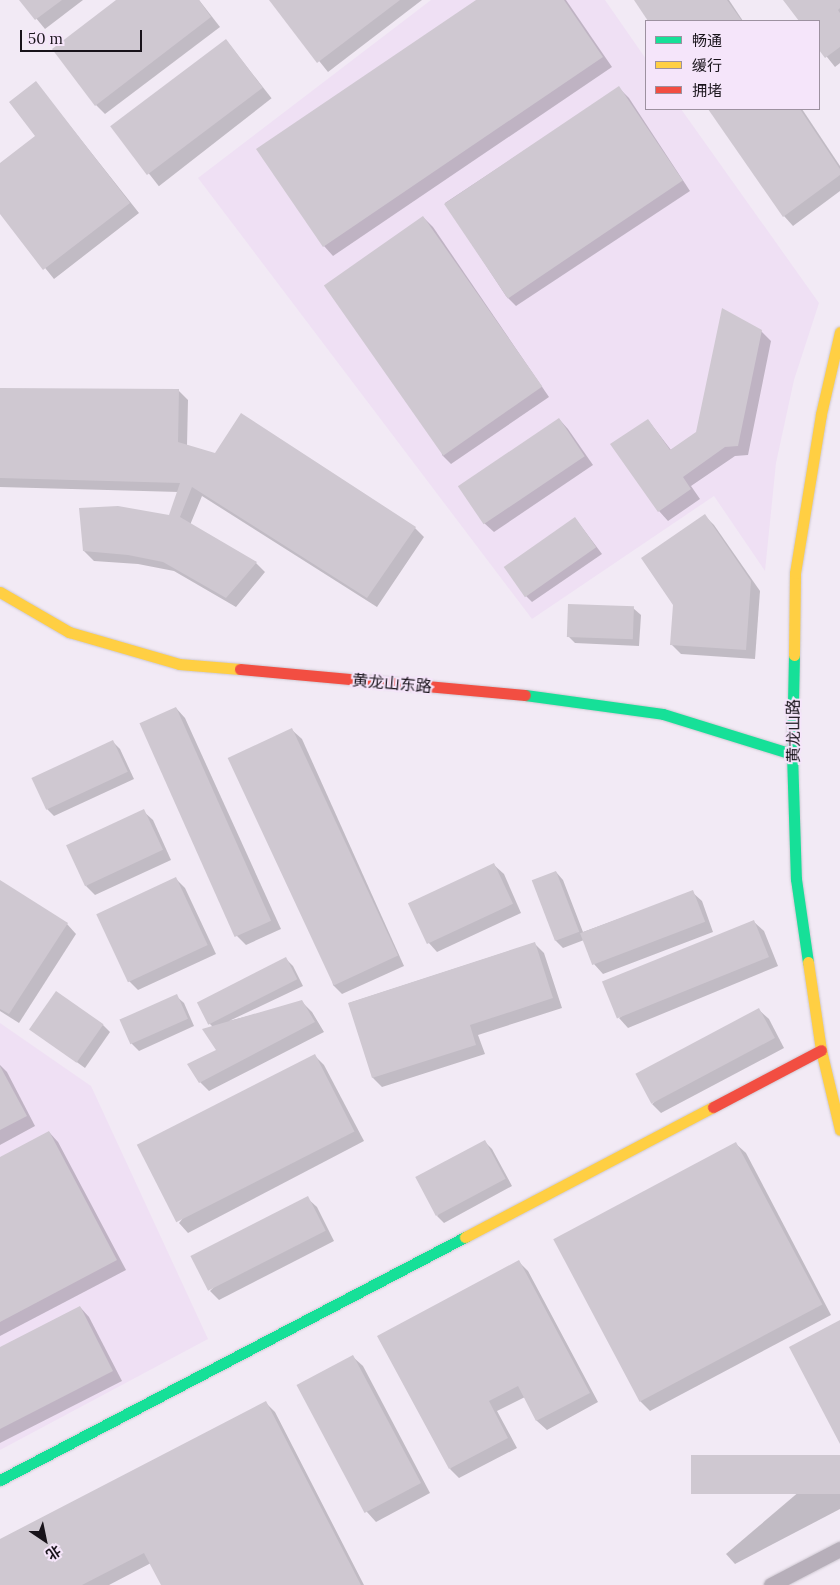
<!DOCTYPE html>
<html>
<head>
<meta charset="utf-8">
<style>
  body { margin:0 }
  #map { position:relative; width:840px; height:1585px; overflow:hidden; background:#f2eaf5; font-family:Lora,"Noto Sans SC",serif }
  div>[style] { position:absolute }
  .built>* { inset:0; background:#efe0f4 }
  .shadow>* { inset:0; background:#0003; transform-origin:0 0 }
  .building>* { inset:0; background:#cfc8d1; transform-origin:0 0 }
  .roads { filter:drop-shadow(0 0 1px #cec8d1) drop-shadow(0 0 1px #cec8d1) }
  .street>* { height:15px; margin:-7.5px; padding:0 7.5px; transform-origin:7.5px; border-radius:7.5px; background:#b7afba }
  .fast>* { height:11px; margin:-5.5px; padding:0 5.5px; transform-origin:5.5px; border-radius:5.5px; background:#16e098 }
  .slow>* { height:11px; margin:-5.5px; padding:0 5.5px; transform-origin:5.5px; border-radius:5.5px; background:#ffcf43 }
  .jam>* { height:11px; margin:-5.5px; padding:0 5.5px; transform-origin:5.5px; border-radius:5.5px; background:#f24e42 }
  span { translate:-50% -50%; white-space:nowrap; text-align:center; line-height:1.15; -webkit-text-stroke:4px #f5e5fa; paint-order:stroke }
  .street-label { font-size:16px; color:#18131a }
  .legend { position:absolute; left:645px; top:20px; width:175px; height:90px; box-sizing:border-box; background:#f5e5fa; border:1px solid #9d91a0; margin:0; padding:6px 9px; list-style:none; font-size:15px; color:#18131a }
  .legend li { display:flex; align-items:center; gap:10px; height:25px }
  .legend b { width:25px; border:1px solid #9d91a0 }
  .north { position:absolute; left:20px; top:1515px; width:50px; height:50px; -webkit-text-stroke:4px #f5e5fa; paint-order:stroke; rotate:146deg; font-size:14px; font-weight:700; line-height:20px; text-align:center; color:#18131a }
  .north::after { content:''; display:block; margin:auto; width:18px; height:22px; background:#18131a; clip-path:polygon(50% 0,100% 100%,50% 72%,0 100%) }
  .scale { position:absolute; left:20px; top:30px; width:122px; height:22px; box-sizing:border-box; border:2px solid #18131a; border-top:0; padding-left:6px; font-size:15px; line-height:18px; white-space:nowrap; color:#18131a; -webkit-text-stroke:4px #f5e5fa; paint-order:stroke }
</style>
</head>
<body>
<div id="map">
  <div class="built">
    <div style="clip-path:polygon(431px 0,605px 0,646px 59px,646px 109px,681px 109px,819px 303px,794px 380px,776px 463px,765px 571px,714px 496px,532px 619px,198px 178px)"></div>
    <div style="clip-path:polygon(0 1023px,91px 1086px,208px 1339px,0 1450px)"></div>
  </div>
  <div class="shadow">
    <div style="clip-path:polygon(21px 0,83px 0,45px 29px)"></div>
    <div style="clip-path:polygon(118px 0,199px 0,220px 27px,105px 114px,96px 105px)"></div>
    <div style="clip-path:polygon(270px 0,422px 0,328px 72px)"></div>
    <div style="clip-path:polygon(479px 0,566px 0,612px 67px,333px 256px,324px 246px)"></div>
    <div style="clip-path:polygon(635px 0,729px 0,743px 21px,650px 21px)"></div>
    <div style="clip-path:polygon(785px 0,840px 0,840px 63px,835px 67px,819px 47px,819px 21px,800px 21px)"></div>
    <div style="left:226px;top:40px;width:74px;height:143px;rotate:52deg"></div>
    <div style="clip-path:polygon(36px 83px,139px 213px,54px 279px,0 212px,0 165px,37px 136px)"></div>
    <div style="clip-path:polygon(619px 88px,629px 98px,690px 191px,516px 306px,506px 296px,445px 203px)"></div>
    <div style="clip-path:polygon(710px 109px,802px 109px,840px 166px,840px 191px,793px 226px,784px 216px)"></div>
    <div style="clip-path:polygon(423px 217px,433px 227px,549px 397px,451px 464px,442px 455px)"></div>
    <div style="clip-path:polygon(761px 331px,771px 341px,748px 455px,735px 456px,691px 486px,700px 499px,668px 521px,659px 511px,648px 420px,671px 450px,697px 433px)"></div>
    <div style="clip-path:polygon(0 389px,178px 390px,188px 400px,187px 446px,415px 528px,424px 537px,377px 607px,202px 496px,190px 525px,256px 563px,265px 572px,236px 607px,174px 571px,138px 564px,94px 561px,84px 551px,170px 516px,179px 492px,0 487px)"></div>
    <div style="clip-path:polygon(559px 419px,568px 429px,593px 465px,494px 532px,484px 523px)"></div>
    <div style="clip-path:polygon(704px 515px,714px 525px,760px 591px,755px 659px,681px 654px,672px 645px)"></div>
    <div style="clip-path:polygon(575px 518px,602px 554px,532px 602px,525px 595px)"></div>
    <div style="clip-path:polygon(633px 608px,641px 615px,639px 646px,575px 643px,568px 636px)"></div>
    <div style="clip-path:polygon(176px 708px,185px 718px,281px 929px,246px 945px,237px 936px,141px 724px)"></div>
    <div style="clip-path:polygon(292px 730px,302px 739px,404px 966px,342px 994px,333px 985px)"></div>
    <div style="clip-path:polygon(113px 742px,120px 749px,134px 779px,54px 816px,47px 809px)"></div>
    <div style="clip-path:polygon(143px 811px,153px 820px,171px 860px,95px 895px,86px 886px)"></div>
    <div style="clip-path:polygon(494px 865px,504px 874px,521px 913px,437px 952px,428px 942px)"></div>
    <div style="clip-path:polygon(556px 872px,563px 880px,583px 932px,692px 892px,702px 901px,713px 932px,603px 974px,594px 964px,584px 940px,563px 948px,556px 941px)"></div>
    <div style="clip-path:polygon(176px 879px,185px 888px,216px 954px,138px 990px,129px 981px)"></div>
    <div style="clip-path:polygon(0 881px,67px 924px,76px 934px,19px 1023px,0 1011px)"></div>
    <div style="clip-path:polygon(754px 922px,764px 931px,778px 966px,628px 1028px,619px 1018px)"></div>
    <div style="clip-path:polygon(534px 943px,544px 953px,562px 1008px,478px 1035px,485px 1054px,382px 1087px,373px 1078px,349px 1003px)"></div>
    <div style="clip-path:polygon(286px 959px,293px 966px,303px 986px,229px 1021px,302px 1002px,312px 1012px,324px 1032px,209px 1091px,200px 1082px,218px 1050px,213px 1027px,207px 1021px)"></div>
    <div style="clip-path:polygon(176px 996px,184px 1003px,194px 1026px,139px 1051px,132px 1044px,122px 1020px)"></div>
    <div style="clip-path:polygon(759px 1010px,769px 1019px,784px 1048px,661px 1113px,652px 1104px)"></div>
    <div style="clip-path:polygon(103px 1025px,110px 1032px,85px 1068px,31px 1029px)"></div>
    <div style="clip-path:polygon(314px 1055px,324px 1065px,364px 1141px,188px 1233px,179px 1223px)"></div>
    <div style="clip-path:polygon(0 1065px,7px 1072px,35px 1126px,0 1145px)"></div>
    <div style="clip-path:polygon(49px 1132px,58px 1142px,126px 1270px,0 1336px,0 1158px)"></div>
    <div style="clip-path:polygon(485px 1142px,492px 1149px,512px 1186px,444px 1223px,437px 1216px)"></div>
    <div style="clip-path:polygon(736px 1144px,746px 1153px,831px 1315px,650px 1411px,640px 1401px,555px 1240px)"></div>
    <div style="clip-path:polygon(307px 1198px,317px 1207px,334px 1241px,219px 1300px,210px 1291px)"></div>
    <div style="clip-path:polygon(519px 1262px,528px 1271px,598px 1402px,547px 1430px,537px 1421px,525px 1397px,497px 1411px,517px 1448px,459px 1478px,450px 1469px)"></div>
    <div style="clip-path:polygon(80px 1307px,89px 1317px,122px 1381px,0 1443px,0 1348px)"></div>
    <div style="clip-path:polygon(353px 1357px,363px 1366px,430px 1493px,376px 1522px,367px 1512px)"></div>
    <div style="clip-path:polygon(266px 1403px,275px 1412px,364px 1585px,162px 1585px,151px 1563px,109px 1585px,0 1585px,0 1541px)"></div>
    <div style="clip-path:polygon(840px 1457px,840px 1509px,735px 1564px,726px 1554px)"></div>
  </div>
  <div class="building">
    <div style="clip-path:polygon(19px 0,62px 0,35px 20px)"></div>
    <div style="clip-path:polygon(116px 0,199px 0,211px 17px,95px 106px,52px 49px)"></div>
    <div style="clip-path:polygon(269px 0,400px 0,317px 63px)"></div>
    <div style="clip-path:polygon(476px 0,564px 0,603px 57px,323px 247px,256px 149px)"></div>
    <div style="clip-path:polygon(634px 0,727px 0,742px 21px,648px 21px)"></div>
    <div style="clip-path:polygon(783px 0,840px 0,840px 8px,838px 10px,840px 13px,840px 47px,825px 58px,819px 50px,819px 21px,799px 21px)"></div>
    <div style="left:226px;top:39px;width:61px;height:145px;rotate:53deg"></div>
    <div style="clip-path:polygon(36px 81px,130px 203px,43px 270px,0 214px,0 163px,35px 136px,9px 102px)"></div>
    <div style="left:619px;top:86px;width:114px;height:211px;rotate:56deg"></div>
    <div style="clip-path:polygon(708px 109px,800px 109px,840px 169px,840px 175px,783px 217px)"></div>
    <div style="left:423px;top:216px;width:208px;height:121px;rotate:55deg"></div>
    <div style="clip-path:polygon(722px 308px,762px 330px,738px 446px,725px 447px,683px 477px,691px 489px,658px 512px,610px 444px,648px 419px,670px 450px,696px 432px)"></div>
    <div style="clip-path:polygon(0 388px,179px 389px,178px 442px,215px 453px,241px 413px,416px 527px,367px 598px,192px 487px,180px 517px,257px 562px,226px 598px,163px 562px,128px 555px,83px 551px,79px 508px,118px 506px,169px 515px,180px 483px,0 478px)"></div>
    <div style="left:559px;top:418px;width:46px;height:122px;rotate:56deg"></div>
    <div style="clip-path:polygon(705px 514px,751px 581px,746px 650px,670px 645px,673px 605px,641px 558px)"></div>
    <div style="left:575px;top:517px;width:37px;height:87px;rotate:55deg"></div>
    <div style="left:568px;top:604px;width:66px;height:33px;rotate:2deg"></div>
    <div style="left:176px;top:707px;width:234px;height:40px;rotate:66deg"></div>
    <div style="left:292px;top:728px;width:251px;height:71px;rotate:65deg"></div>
    <div style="left:113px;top:740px;width:35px;height:90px;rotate:65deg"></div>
    <div style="left:144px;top:809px;width:45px;height:86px;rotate:65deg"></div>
    <div style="left:494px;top:863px;width:45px;height:95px;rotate:65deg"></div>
    <div style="left:556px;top:871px;width:65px;height:26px;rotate:69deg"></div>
    <div style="left:176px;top:877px;width:75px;height:88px;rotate:65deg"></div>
    <div style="clip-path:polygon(0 880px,68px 923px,9px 1014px,0 1009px)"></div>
    <div style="left:693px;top:890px;width:34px;height:121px;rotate:69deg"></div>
    <div style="left:754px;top:920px;width:40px;height:164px;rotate:68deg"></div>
    <div style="clip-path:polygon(535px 942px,553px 998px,470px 1025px,476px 1045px,372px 1078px,348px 1003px)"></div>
    <div style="left:286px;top:957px;width:25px;height:100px;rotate:63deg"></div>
    <div style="left:56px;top:991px;width:58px;height:47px;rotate:35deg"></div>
    <div style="left:177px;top:994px;width:27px;height:63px;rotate:66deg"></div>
    <div style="clip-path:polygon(302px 1000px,315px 1022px,199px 1083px,187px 1064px,216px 1050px,202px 1029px)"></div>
    <div style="left:759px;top:1008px;width:34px;height:140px;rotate:62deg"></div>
    <div style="left:315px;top:1054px;width:87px;height:200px;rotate:63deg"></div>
    <div style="clip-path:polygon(0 1066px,27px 1116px,0 1130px)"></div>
    <div style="clip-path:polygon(49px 1131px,117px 1260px,0 1322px,0 1157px)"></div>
    <div style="left:485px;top:1140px;width:44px;height:79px;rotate:62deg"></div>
    <div style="left:736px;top:1142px;width:184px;height:207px;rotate:62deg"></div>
    <div style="left:308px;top:1196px;width:39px;height:132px;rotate:63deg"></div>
    <div style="clip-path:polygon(519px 1260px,590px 1393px,536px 1421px,518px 1386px,489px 1401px,508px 1438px,449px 1469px,377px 1336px)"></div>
    <div style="clip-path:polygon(80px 1306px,113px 1371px,0 1429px,0 1347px)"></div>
    <div style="clip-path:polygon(840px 1320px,840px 1444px,789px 1347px)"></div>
    <div style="left:353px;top:1355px;width:145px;height:64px;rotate:62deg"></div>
    <div style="clip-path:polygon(266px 1401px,361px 1585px,161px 1585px,144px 1553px,82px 1585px,0 1585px,0 1539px)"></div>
    <div style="left:840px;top:1455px;width:39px;height:149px;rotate:90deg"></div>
  </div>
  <div class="roads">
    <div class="street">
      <div style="left:771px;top:1585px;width:78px;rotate:-27.6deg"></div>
    </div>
    <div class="fast">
      <div style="left:794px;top:655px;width:99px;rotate:91.2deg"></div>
      <div style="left:792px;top:754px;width:125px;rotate:88.2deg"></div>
      <div style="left:796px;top:879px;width:84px;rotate:81.8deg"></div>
      <div style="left:525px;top:695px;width:139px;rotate:7.8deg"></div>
      <div style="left:663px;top:714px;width:135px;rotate:17.2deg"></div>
      <div style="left:0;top:1480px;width:525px;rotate:-27.59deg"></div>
    </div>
    <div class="slow">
      <div style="left:0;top:592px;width:80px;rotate:30.1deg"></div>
      <div style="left:69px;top:632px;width:115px;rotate:16.2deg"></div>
      <div style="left:179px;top:664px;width:61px;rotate:4.7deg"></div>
      <div style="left:794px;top:655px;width:82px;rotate:-89.3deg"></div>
      <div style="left:795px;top:573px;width:161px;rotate:-80.7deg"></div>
      <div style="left:821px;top:414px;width:84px;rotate:-77deg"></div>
      <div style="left:808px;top:962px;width:89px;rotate:81.6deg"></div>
      <div style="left:821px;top:1050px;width:82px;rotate:76.6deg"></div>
      <div style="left:465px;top:1237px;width:280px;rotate:-27.7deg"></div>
    </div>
    <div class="jam">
      <div style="left:240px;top:669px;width:286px;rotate:5.2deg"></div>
      <div style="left:713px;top:1107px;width:122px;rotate:-27.8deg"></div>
    </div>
  </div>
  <div class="street-label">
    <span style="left:392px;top:683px;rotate:5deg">黄龙山东路</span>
    <span style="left:793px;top:731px;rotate:-90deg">黄龙山路</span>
  </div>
  <ul class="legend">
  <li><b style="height:6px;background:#16e098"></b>畅通</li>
  <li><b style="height:6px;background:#ffcf43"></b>缓行</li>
  <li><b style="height:6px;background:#f24e42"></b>拥堵</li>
  </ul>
  <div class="north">北</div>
  <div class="scale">50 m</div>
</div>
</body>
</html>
